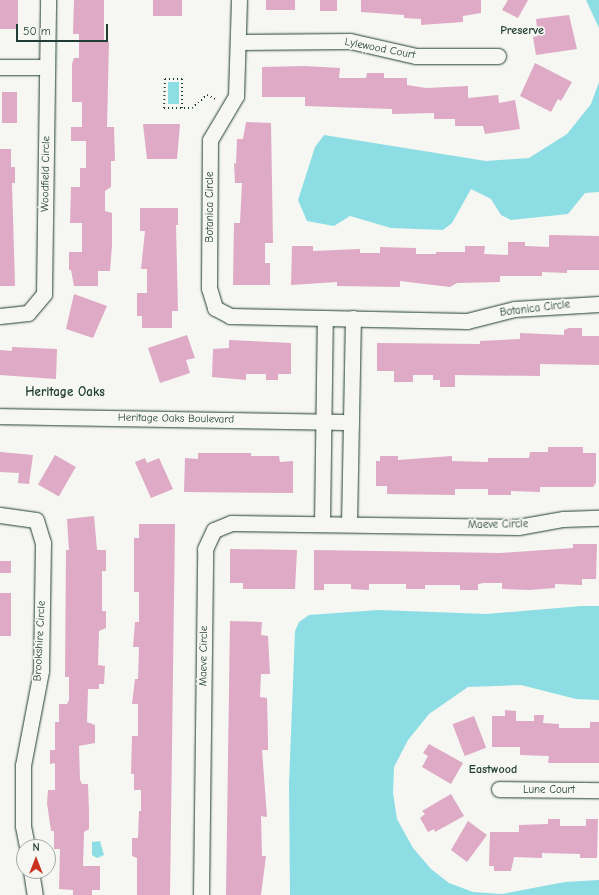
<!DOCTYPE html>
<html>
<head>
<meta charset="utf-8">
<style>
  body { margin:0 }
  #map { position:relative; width:599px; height:895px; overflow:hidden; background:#f6f6f2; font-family:"Comic Neue",sans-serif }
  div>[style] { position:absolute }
  .water>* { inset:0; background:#8ddee4; transform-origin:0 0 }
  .building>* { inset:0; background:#deaac5; transform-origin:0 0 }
  .path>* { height:2px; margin-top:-1px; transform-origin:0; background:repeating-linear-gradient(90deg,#1f3d34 0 1px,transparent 0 4px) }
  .roads { filter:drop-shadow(0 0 1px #1f3d34) drop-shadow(0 0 1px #1f3d34) }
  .minor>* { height:15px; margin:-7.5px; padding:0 7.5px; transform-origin:7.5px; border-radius:7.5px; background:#f6f6f2 }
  span { translate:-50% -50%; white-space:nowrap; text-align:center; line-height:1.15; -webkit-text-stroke:3.5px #f6f6f2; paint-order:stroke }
  .street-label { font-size:11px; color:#1f3d34 }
  .neighbourhood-label { font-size:12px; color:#1f3d34; font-weight:700 }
  .quarter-label { font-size:13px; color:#1f3d34; font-weight:700 }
  .north { position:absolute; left:16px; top:839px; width:40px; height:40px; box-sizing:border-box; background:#f6f6f2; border:1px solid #a0aca6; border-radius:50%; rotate:0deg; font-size:11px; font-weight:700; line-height:16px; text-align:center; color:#1f3d34 }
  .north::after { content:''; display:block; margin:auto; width:14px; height:18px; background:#c8321e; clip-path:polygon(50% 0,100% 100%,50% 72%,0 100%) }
  .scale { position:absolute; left:16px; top:24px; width:92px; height:18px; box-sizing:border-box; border:2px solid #1f3d34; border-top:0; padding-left:5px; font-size:12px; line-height:14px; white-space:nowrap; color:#1f3d34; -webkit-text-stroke:3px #f6f6f2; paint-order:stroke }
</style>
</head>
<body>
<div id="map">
  <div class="water">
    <div style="clip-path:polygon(586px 0,599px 0,599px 28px)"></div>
    <div style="left:168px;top:82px;width:11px;height:22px"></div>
    <div style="clip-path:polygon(599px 82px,599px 192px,585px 193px,568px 214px,511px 220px,501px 215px,491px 199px,471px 189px,452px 223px,443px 230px,391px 228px,350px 216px,334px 226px,307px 221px,298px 200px,315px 147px,324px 135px,486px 161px,529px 158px,567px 134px,591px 104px)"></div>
    <div style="clip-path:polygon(582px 606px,599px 606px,599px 700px,576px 699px,521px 685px,468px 687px,429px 714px,408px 740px,394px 767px,393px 793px,397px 819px,413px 848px,431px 869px,449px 883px,473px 892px,502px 894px,565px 882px,599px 880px,599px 895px,290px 895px,289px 784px,295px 631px,299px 622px,309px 615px,378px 610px,487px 614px)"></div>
    <div style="clip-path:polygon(100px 841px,104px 855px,97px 858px,92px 855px,92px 842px)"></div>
  </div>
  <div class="building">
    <div style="left:0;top:0;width:18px;height:29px"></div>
    <div style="clip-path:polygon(74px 0,104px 0,104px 42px,109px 42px,107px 127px,114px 127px,115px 161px,111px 161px,111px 187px,105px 191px,105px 211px,112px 213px,112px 245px,110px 271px,98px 271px,98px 286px,74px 286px,71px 270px,69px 270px,69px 252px,82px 252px,82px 223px,70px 223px,71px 187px,80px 187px,80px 168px,86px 168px,86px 141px,71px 141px,71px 127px,82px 127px,82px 102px,72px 102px,72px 64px,74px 58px,79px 58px,79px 34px,73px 34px)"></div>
    <div style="left:153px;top:0;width:29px;height:16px"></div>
    <div style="left:266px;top:0;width:29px;height:10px"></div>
    <div style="left:320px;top:0;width:17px;height:11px"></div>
    <div style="clip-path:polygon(361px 0,481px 0,481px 13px,463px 16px,463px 22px,421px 25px,421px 19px,404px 18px,404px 15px,361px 12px)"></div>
    <div style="clip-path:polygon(508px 0,528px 0,518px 18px,502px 10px)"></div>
    <div style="clip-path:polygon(569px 15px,577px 49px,536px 55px,533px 37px,538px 36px,536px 19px)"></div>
    <div style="clip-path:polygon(535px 63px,572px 82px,561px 101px,558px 99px,551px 112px,520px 96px)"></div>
    <div style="clip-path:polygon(305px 66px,340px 68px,339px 78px,366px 78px,367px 73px,384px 73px,384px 78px,407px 78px,407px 85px,426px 88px,468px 86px,468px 98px,498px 95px,499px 103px,515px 100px,520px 129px,485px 134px,483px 126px,455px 126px,455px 119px,434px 119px,434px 113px,392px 114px,392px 109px,305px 106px,305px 97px,262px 97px,262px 67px)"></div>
    <div style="left:2px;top:92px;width:15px;height:31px"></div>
    <div style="clip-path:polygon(246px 122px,271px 123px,273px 243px,265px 243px,265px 263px,270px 263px,270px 285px,233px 285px,234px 223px,240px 223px,242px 183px,235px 183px,234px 163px,236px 164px,237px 139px,243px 139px)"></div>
    <div style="clip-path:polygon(143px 124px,180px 124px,177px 159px,147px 159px)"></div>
    <div style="clip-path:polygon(0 149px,11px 149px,11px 167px,15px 167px,15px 183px,12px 183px,15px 286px,0 286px)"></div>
    <div style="clip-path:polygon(140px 208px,178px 208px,178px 225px,176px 225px,178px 311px,172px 311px,172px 328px,142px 328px,142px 316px,137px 316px,137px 293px,147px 293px,147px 269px,141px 269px,145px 231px,140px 231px)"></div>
    <div style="clip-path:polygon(549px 235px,599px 236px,599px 270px,567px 270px,567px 273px,542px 272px,542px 276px,500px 276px,500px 282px,457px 283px,450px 287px,400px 281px,400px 287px,337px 286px,337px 282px,291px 285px,292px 246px,313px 246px,313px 251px,360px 249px,360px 253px,380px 253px,380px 247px,416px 248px,416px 254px,436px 254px,436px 252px,465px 252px,465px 246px,485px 246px,484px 254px,508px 255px,508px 242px,525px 242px,525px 246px,549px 247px)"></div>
    <div style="clip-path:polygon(74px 294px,107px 306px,93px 338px,66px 329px)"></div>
    <div style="clip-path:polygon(569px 328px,582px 328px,582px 336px,599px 336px,599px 365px,540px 364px,540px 376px,455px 375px,455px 387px,440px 387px,440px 380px,433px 380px,433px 375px,413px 375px,413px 382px,394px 382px,394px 371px,377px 371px,377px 343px,480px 344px,480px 341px,520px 339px,520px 333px,564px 335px,564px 330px)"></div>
    <div style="clip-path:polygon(187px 335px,195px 358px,186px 360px,190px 373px,160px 383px,148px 348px)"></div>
    <div style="clip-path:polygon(229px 340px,291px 343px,291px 374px,278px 374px,278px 380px,266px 380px,266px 374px,246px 374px,246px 380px,212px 377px,213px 349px,229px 348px)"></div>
    <div style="clip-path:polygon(12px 347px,57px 349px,56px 379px,0 375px,0 350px,12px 351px)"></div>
    <div style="clip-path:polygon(548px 447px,583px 447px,583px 453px,596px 453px,596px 483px,593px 487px,540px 487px,540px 492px,511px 491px,511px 495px,488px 495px,488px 489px,455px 489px,455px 495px,387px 494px,387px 486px,376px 486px,376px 461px,380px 461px,380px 456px,398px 456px,398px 460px,452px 456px,452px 461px,488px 462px,488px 458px,529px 458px,530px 452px,548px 452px)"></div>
    <div style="clip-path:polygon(0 452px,33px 455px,29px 484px,18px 483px,19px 473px,0 472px)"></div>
    <div style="clip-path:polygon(198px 453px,251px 453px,251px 456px,279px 456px,280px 462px,293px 461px,293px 493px,184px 492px,185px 458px,198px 459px)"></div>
    <div style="left:55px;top:455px;width:24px;height:34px;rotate:30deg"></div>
    <div style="clip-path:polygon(145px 458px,147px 463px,159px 458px,173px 489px,151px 498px,135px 462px)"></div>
    <div style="clip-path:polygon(94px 516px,97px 550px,106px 550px,106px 571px,102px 571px,102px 611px,106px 611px,106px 628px,99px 631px,98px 665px,105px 666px,104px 684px,99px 684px,99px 689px,88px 689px,87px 722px,95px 725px,95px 743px,79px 746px,80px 780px,82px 784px,88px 784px,89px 811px,89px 829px,84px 832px,83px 866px,100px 866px,100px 890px,92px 890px,92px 895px,73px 895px,73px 890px,59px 889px,60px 849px,54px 849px,54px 831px,51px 831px,47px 803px,48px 790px,55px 790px,55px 763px,50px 764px,50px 750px,55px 750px,55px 722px,59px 722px,59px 704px,67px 704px,69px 700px,69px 677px,65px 677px,66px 550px,69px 550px,67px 519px)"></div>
    <div style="clip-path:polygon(139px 524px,175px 524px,170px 895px,137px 895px,137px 858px,132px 856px,132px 838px,138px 838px,139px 811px,141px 811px,141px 790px,134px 790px,134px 774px,131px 774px,132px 736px,138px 736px,138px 704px,132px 704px,135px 679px,138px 679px,139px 647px,133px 647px,135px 622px,139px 622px,139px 592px,134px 592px,134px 538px,139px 538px)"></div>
    <div style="clip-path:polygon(573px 544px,597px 544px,596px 579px,582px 579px,582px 585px,555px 584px,555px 588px,529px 590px,502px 589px,502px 583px,484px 583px,478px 584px,478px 590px,460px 590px,460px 585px,425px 585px,425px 589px,406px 589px,406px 584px,369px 584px,369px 590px,351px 589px,351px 584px,324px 584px,324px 590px,314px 590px,314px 550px,500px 553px,573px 548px)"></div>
    <div style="clip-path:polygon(230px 549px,297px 550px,295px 589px,243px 589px,243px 583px,230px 583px)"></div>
    <div style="left:0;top:561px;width:11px;height:12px"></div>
    <div style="left:0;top:593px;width:11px;height:43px"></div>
    <div style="clip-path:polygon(230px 621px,262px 622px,261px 635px,268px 636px,270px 674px,261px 674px,260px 697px,267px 698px,268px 740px,268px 750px,262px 750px,267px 817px,261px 816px,262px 856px,266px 856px,261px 895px,226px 895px)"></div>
    <div style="clip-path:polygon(505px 710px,516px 711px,516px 721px,534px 721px,534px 715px,544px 715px,543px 723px,559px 724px,559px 728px,590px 728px,590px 722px,599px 722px,599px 763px,548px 763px,549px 756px,520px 755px,520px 747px,492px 747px,492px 716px,505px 716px)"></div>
    <div style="left:474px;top:716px;width:34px;height:23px;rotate:69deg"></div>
    <div style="clip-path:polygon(429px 744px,463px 763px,451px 784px,422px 767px,428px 756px,423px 753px)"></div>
    <div style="clip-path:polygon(451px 794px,464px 816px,435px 832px,434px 829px,428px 832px,420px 818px,425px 814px,422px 811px)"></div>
    <div style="clip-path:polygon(548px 819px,560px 819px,560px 826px,586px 826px,586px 819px,598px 819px,597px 858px,580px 858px,580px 854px,542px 853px,542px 858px,514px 857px,511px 871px,494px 871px,494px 866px,489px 866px,490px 832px,519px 832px,519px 825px,548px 824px)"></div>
    <div style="clip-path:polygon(468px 821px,487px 835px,467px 862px,451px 850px)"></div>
  </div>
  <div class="path">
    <div style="left:182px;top:108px;width:29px;rotate:-90deg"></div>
    <div style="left:182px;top:79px;width:17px;rotate:180deg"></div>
    <div style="left:165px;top:79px;width:29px;rotate:92deg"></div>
    <div style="left:164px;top:108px;width:28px"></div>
    <div style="left:192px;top:108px;width:20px;rotate:-41deg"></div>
    <div style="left:207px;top:95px;width:10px;rotate:24deg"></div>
  </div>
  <div class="roads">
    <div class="minor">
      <div style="left:239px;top:0;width:96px;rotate:91.8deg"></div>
      <div style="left:236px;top:96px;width:51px;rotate:120.6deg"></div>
      <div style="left:210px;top:140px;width:148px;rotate:90.4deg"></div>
      <div style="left:209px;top:288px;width:21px;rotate:73deg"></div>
      <div style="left:215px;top:308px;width:17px;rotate:28deg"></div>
      <div style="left:230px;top:316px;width:237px;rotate:1.2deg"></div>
      <div style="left:467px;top:321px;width:49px;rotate:-14.3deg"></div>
      <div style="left:514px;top:309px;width:85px;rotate:-3.4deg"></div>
      <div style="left:238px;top:42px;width:112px;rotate:-0.5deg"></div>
      <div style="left:350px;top:41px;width:68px;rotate:12.8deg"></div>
      <div style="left:416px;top:56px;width:82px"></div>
      <div style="left:0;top:67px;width:47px"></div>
      <div style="left:0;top:316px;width:28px;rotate:-6deg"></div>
      <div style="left:28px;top:313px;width:25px;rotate:-50deg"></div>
      <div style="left:44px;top:294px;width:294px;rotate:-89.2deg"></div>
      <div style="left:0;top:416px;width:351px;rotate:1deg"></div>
      <div style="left:0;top:515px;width:36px;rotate:8deg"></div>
      <div style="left:36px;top:520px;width:24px;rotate:73deg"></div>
      <div style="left:43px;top:543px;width:128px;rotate:90.9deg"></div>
      <div style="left:41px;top:671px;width:96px;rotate:100.8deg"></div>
      <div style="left:23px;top:765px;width:61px;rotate:90deg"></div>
      <div style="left:23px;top:826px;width:21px;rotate:79deg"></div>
      <div style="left:322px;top:523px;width:205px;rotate:-89.2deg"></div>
      <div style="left:349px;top:524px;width:206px;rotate:-88.9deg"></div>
      <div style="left:499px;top:789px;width:100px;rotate:0.6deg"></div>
      <div style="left:31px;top:871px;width:24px;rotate:81deg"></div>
      <div style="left:201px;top:895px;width:346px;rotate:-89.3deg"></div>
      <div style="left:205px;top:549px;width:21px;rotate:-65deg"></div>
      <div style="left:214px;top:530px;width:18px;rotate:-22deg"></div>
      <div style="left:231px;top:523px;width:287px;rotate:0.8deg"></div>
      <div style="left:518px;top:527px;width:46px;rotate:-10.1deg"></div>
      <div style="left:563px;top:519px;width:36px;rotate:-2deg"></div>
    </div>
  </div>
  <div class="street-label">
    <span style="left:380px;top:49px;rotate:11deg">Lylewood Court</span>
    <span style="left:46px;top:174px;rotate:-89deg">Woodfield Circle</span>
    <span style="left:210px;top:207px;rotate:-90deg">Botanica Circle</span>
    <span style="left:535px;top:309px;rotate:-7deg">Botanica Circle</span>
    <span style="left:176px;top:419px;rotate:1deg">Heritage Oaks Boulevard</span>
    <span style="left:498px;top:525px;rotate:-1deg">Maeve Circle</span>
    <span style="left:40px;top:641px;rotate:-87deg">Brookshire Circle</span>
    <span style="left:204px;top:656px;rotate:-89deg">Maeve Circle</span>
    <span style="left:549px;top:790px">Lune Court</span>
  </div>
  <div class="neighbourhood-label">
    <span style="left:522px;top:31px">Preserve</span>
    <span style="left:493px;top:770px">Eastwood</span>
  </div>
  <div class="quarter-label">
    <span style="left:65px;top:392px">Heritage Oaks</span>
  </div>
  <div class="north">N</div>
  <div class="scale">50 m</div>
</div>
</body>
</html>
